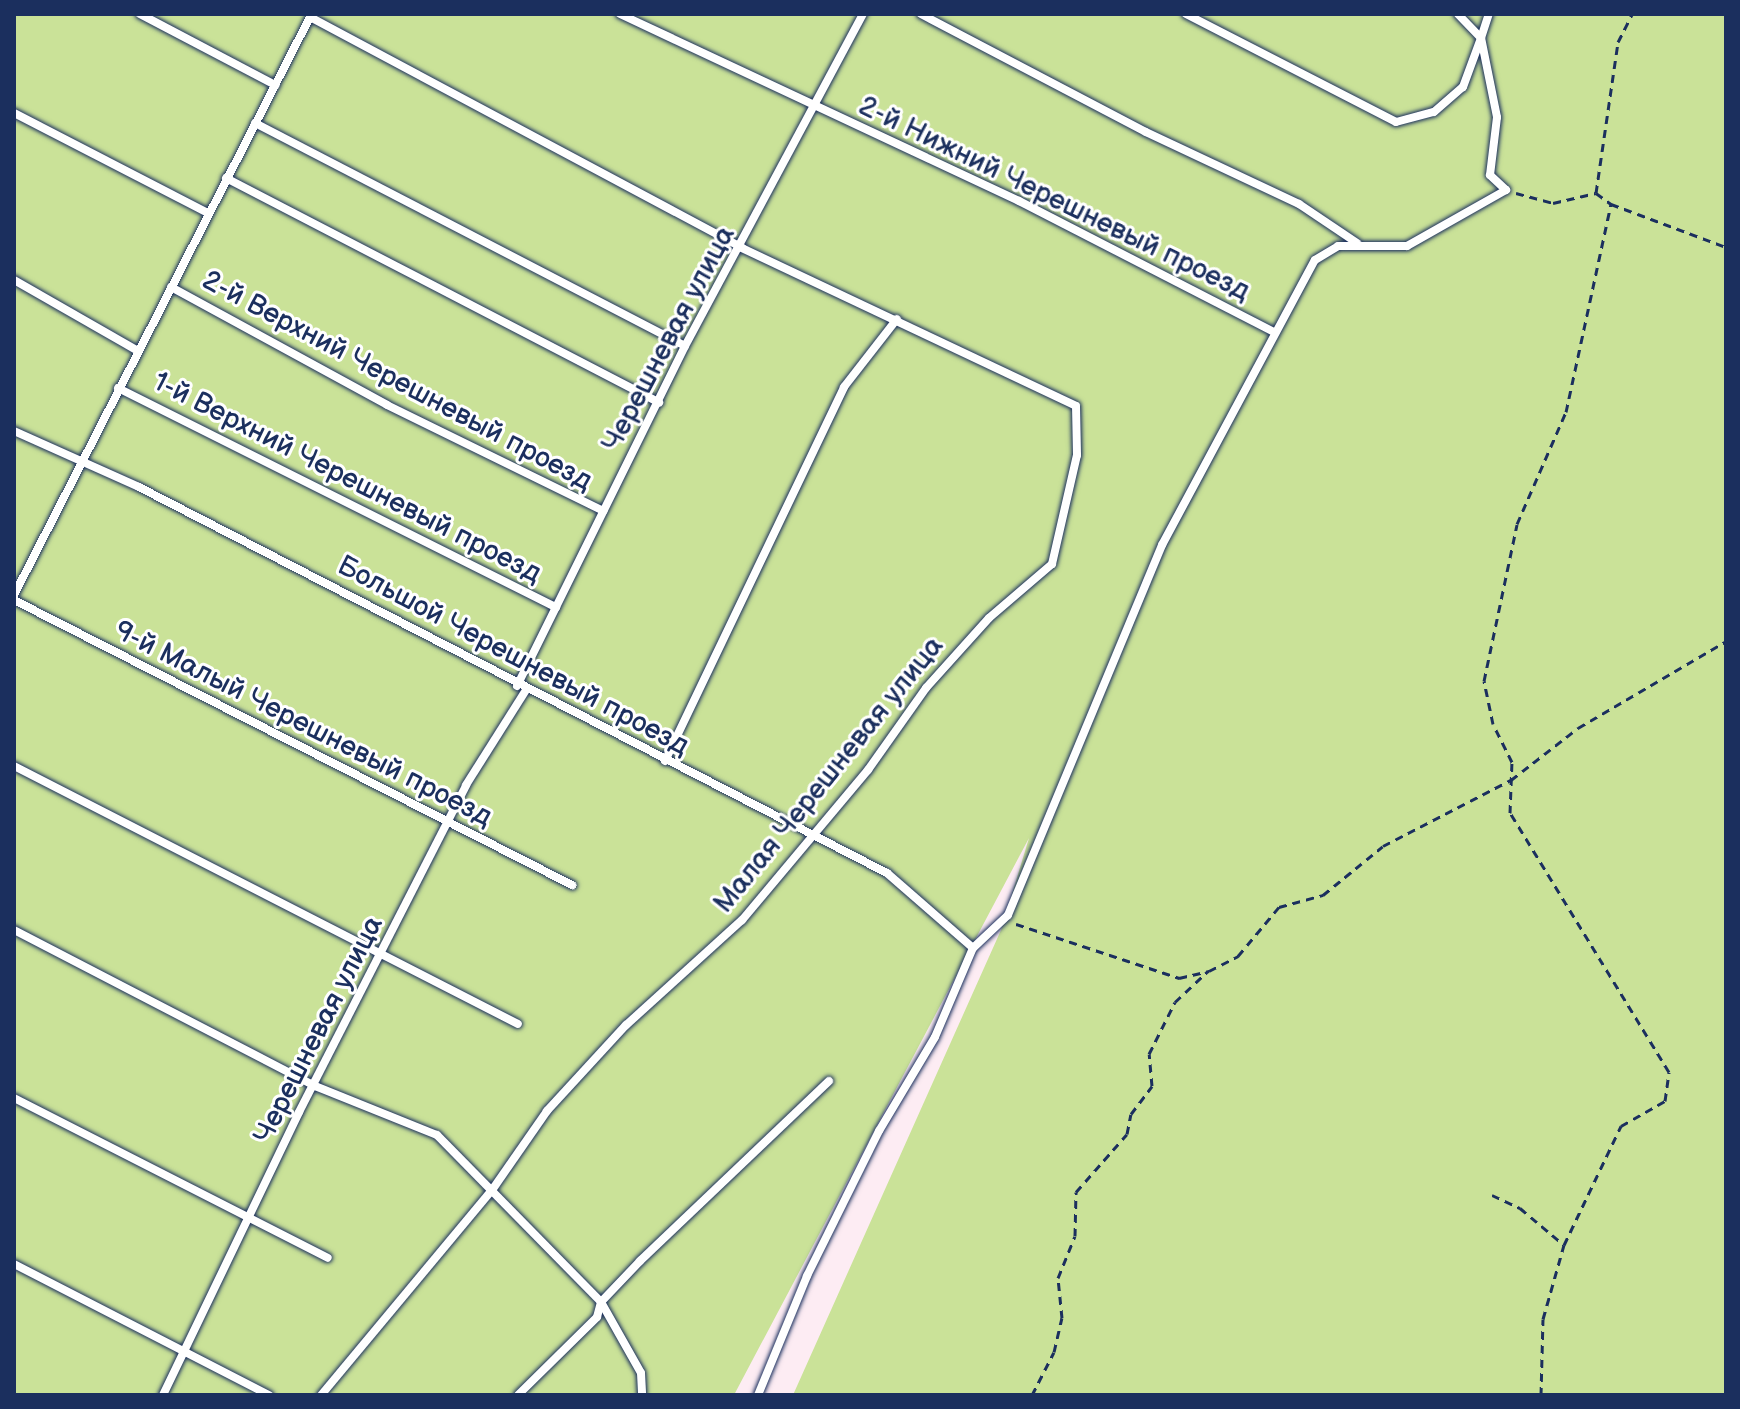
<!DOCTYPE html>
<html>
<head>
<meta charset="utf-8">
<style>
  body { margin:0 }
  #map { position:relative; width:1740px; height:1409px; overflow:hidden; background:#fdecf3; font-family:"Balsamiq Sans",sans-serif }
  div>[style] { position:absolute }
  .green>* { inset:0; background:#cae298 }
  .path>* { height:3px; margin-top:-1.5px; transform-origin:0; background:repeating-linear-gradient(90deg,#1b2f5e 0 8px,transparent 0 14px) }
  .roads { filter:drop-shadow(0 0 2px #1b2f5e) drop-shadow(0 0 2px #1b2f5e) }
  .service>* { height:8px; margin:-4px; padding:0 4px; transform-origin:4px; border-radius:4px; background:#fff }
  span { translate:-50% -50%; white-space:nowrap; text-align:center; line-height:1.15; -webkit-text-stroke:6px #fff; paint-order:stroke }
  .street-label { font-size:28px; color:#1b2f5e }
  .frame { position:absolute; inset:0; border:16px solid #1b2f5e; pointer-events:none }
</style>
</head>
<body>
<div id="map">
  <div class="green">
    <div style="clip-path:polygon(14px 14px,1726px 14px,1726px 1395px,793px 1395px,1001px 930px,1029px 838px,734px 1395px,14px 1395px)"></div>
  </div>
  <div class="path">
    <div style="left:1516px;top:193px;width:38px;rotate:15deg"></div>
    <div style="left:1553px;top:203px;width:44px;rotate:-13.1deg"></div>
    <div style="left:1596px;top:193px;width:19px;rotate:36deg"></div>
    <div style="left:1611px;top:204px;width:123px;rotate:20.5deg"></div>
    <div style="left:1596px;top:193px;width:153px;rotate:-81.7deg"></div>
    <div style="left:1618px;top:42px;width:31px;rotate:-63deg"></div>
    <div style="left:1016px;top:924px;width:172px;rotate:18.3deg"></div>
    <div style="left:1179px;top:978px;width:31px;rotate:-13deg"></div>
    <div style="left:1209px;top:971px;width:33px;rotate:-27deg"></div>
    <div style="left:1238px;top:956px;width:64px;rotate:-50.1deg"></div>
    <div style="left:1279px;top:907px;width:46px;rotate:-15.3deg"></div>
    <div style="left:1323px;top:895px;width:77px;rotate:-39.2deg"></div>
    <div style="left:1383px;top:846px;width:144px;rotate:-27.3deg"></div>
    <div style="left:1511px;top:780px;width:85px;rotate:-37.8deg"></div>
    <div style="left:1578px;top:728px;width:172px;rotate:-30.4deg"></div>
    <div style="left:1492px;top:1195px;width:31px;rotate:25deg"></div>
    <div style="left:1520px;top:1208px;width:57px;rotate:40.1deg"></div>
    <div style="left:1032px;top:1395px;width:48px;rotate:-62.9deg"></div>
    <div style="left:1054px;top:1352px;width:35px;rotate:-77deg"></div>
    <div style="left:1062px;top:1318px;width:40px;rotate:-95.7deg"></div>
    <div style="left:1058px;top:1278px;width:45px;rotate:-68deg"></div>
    <div style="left:1075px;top:1236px;width:44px;rotate:-88.7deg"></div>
    <div style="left:1076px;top:1192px;width:77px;rotate:-48.7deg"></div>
    <div style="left:1127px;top:1134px;width:20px;rotate:-79deg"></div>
    <div style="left:1131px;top:1114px;width:35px;rotate:-53deg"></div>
    <div style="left:1152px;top:1086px;width:32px;rotate:-95deg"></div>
    <div style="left:1149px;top:1054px;width:58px;rotate:-63.4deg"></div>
    <div style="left:1175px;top:1002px;width:44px;rotate:-43.2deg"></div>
    <div style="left:1541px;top:1395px;width:76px;rotate:-88.5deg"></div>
    <div style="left:1543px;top:1319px;width:77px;rotate:-74.2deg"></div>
    <div style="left:1564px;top:1245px;width:132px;rotate:-64.4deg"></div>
    <div style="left:1621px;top:1126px;width:51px;rotate:-29.6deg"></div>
    <div style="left:1665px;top:1101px;width:29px;rotate:-82deg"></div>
    <div style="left:1669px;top:1072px;width:304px;rotate:-121.5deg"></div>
    <div style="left:1510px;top:813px;width:51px;rotate:-87.8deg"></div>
    <div style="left:1512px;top:762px;width:42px;rotate:-116.6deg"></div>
    <div style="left:1493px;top:724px;width:44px;rotate:-101.8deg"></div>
    <div style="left:1484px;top:681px;width:160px;rotate:-78.1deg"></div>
    <div style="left:1517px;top:524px;width:122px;rotate:-66.4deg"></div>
    <div style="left:1566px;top:412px;width:213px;rotate:-77.8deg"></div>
  </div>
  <div class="roads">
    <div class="service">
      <div style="left:140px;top:14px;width:153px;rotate:27.7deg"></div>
      <div style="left:620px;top:14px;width:441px;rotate:25.1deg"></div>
      <div style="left:1019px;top:201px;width:287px;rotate:27.2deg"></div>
      <div style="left:921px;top:14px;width:254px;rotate:27.7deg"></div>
      <div style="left:1146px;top:132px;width:169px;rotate:25.2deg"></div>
      <div style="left:1299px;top:204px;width:70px;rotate:33.9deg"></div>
      <div style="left:1186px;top:14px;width:236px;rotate:27.2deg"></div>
      <div style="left:1396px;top:122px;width:39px;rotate:-15deg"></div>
      <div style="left:1434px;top:112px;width:38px;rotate:-41deg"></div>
      <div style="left:1463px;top:87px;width:52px;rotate:-69.8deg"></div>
      <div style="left:1481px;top:38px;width:33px;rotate:-134deg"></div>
      <div style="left:310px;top:17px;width:490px;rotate:28.1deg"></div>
      <div style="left:742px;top:248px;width:369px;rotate:25.3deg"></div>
      <div style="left:1076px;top:406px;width:49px;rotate:88.8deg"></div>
      <div style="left:1077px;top:455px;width:112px;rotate:102.9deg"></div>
      <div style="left:1052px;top:564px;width:83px;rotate:139.4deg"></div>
      <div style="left:989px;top:618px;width:94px;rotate:132deg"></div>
      <div style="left:926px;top:688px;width:100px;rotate:125.3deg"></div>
      <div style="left:868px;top:770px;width:196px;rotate:130deg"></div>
      <div style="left:742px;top:920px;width:156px;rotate:137.8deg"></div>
      <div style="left:626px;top:1025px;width:117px;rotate:132.6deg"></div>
      <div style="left:547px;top:1111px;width:96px;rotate:124.8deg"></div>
      <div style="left:492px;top:1190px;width:267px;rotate:129.8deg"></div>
      <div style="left:14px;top:113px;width:218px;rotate:27.3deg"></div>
      <div style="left:255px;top:123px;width:484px;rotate:27.4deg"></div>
      <div style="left:226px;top:178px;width:488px;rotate:27.4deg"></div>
      <div style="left:14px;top:280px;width:143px;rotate:29.8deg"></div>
      <div style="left:171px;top:287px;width:246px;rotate:28.6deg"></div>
      <div style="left:387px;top:405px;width:241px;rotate:26.1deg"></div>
      <div style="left:118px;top:388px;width:490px;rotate:26.6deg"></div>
      <div style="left:14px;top:431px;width:137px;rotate:24.1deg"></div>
      <div style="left:139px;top:487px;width:842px;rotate:27.3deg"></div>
      <div style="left:887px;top:873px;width:114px;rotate:41.1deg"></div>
      <div style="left:14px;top:595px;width:652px;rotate:-62.88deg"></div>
      <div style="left:14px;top:600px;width:627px;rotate:27.06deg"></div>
      <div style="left:517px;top:686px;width:379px;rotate:-63.7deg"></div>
      <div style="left:685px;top:346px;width:377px;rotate:-61.8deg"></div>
      <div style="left:665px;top:761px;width:415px;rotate:-64.4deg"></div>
      <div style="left:844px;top:387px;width:86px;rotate:-52.1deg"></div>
      <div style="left:14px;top:766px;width:566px;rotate:27.11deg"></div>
      <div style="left:14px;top:930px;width:339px;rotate:27.4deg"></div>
      <div style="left:315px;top:1086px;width:131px;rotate:21.9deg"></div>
      <div style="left:437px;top:1135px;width:234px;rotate:45.5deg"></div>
      <div style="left:601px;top:1302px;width:81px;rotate:60.6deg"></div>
      <div style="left:641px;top:1373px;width:22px;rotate:87deg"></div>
      <div style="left:14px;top:1098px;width:352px;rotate:27deg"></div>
      <div style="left:14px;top:1264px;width:287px;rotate:27.2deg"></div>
      <div style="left:163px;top:1395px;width:314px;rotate:-64.3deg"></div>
      <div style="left:299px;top:1112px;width:367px;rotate:-62.9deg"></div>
      <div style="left:466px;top:785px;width:112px;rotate:-57.7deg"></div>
      <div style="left:518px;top:1395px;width:111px;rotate:-44.6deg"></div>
      <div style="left:597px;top:1317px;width:16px;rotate:-75deg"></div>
      <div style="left:601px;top:1302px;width:57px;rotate:-46.4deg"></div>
      <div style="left:640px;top:1261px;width:261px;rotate:-43.6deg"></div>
      <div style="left:758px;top:1395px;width:129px;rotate:-67.6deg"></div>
      <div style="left:807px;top:1276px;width:162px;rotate:-63.6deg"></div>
      <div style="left:879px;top:1131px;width:109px;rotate:-59.2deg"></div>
      <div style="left:935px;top:1037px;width:97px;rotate:-66.9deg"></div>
      <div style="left:973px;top:948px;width:48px;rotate:-43.3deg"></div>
      <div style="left:1008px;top:915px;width:401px;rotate:-67.4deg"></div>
      <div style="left:1162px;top:545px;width:323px;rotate:-61.8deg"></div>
      <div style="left:1315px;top:260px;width:27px;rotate:-31deg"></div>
      <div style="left:1338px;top:246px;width:69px"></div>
      <div style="left:1407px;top:246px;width:114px;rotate:-29.5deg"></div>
      <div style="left:1506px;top:190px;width:22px;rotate:-137deg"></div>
      <div style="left:1490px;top:175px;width:58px;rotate:-83.1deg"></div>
      <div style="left:1497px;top:117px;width:81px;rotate:-101.4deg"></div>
      <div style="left:1481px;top:38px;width:25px;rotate:-72deg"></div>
    </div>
  </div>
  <div class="street-label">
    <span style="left:1054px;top:199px;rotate:26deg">2-й Нижний Черешневый проезд</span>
    <span style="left:669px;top:339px;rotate:-62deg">Черешневая улица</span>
    <span style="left:397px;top:381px;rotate:28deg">2-й Верхний Черешневый проезд</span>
    <span style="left:347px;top:478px;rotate:27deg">1-й Верхний Черешневый проезд</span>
    <span style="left:513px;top:656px;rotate:28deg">Большой Черешневый проезд</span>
    <span style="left:303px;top:724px;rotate:27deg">9-й Малый Черешневый проезд</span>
    <span style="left:829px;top:775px;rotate:-51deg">Малая Черешневая улица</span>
    <span style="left:319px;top:1030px;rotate:-63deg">Черешневая улица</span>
  </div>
  <div class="frame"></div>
</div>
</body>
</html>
